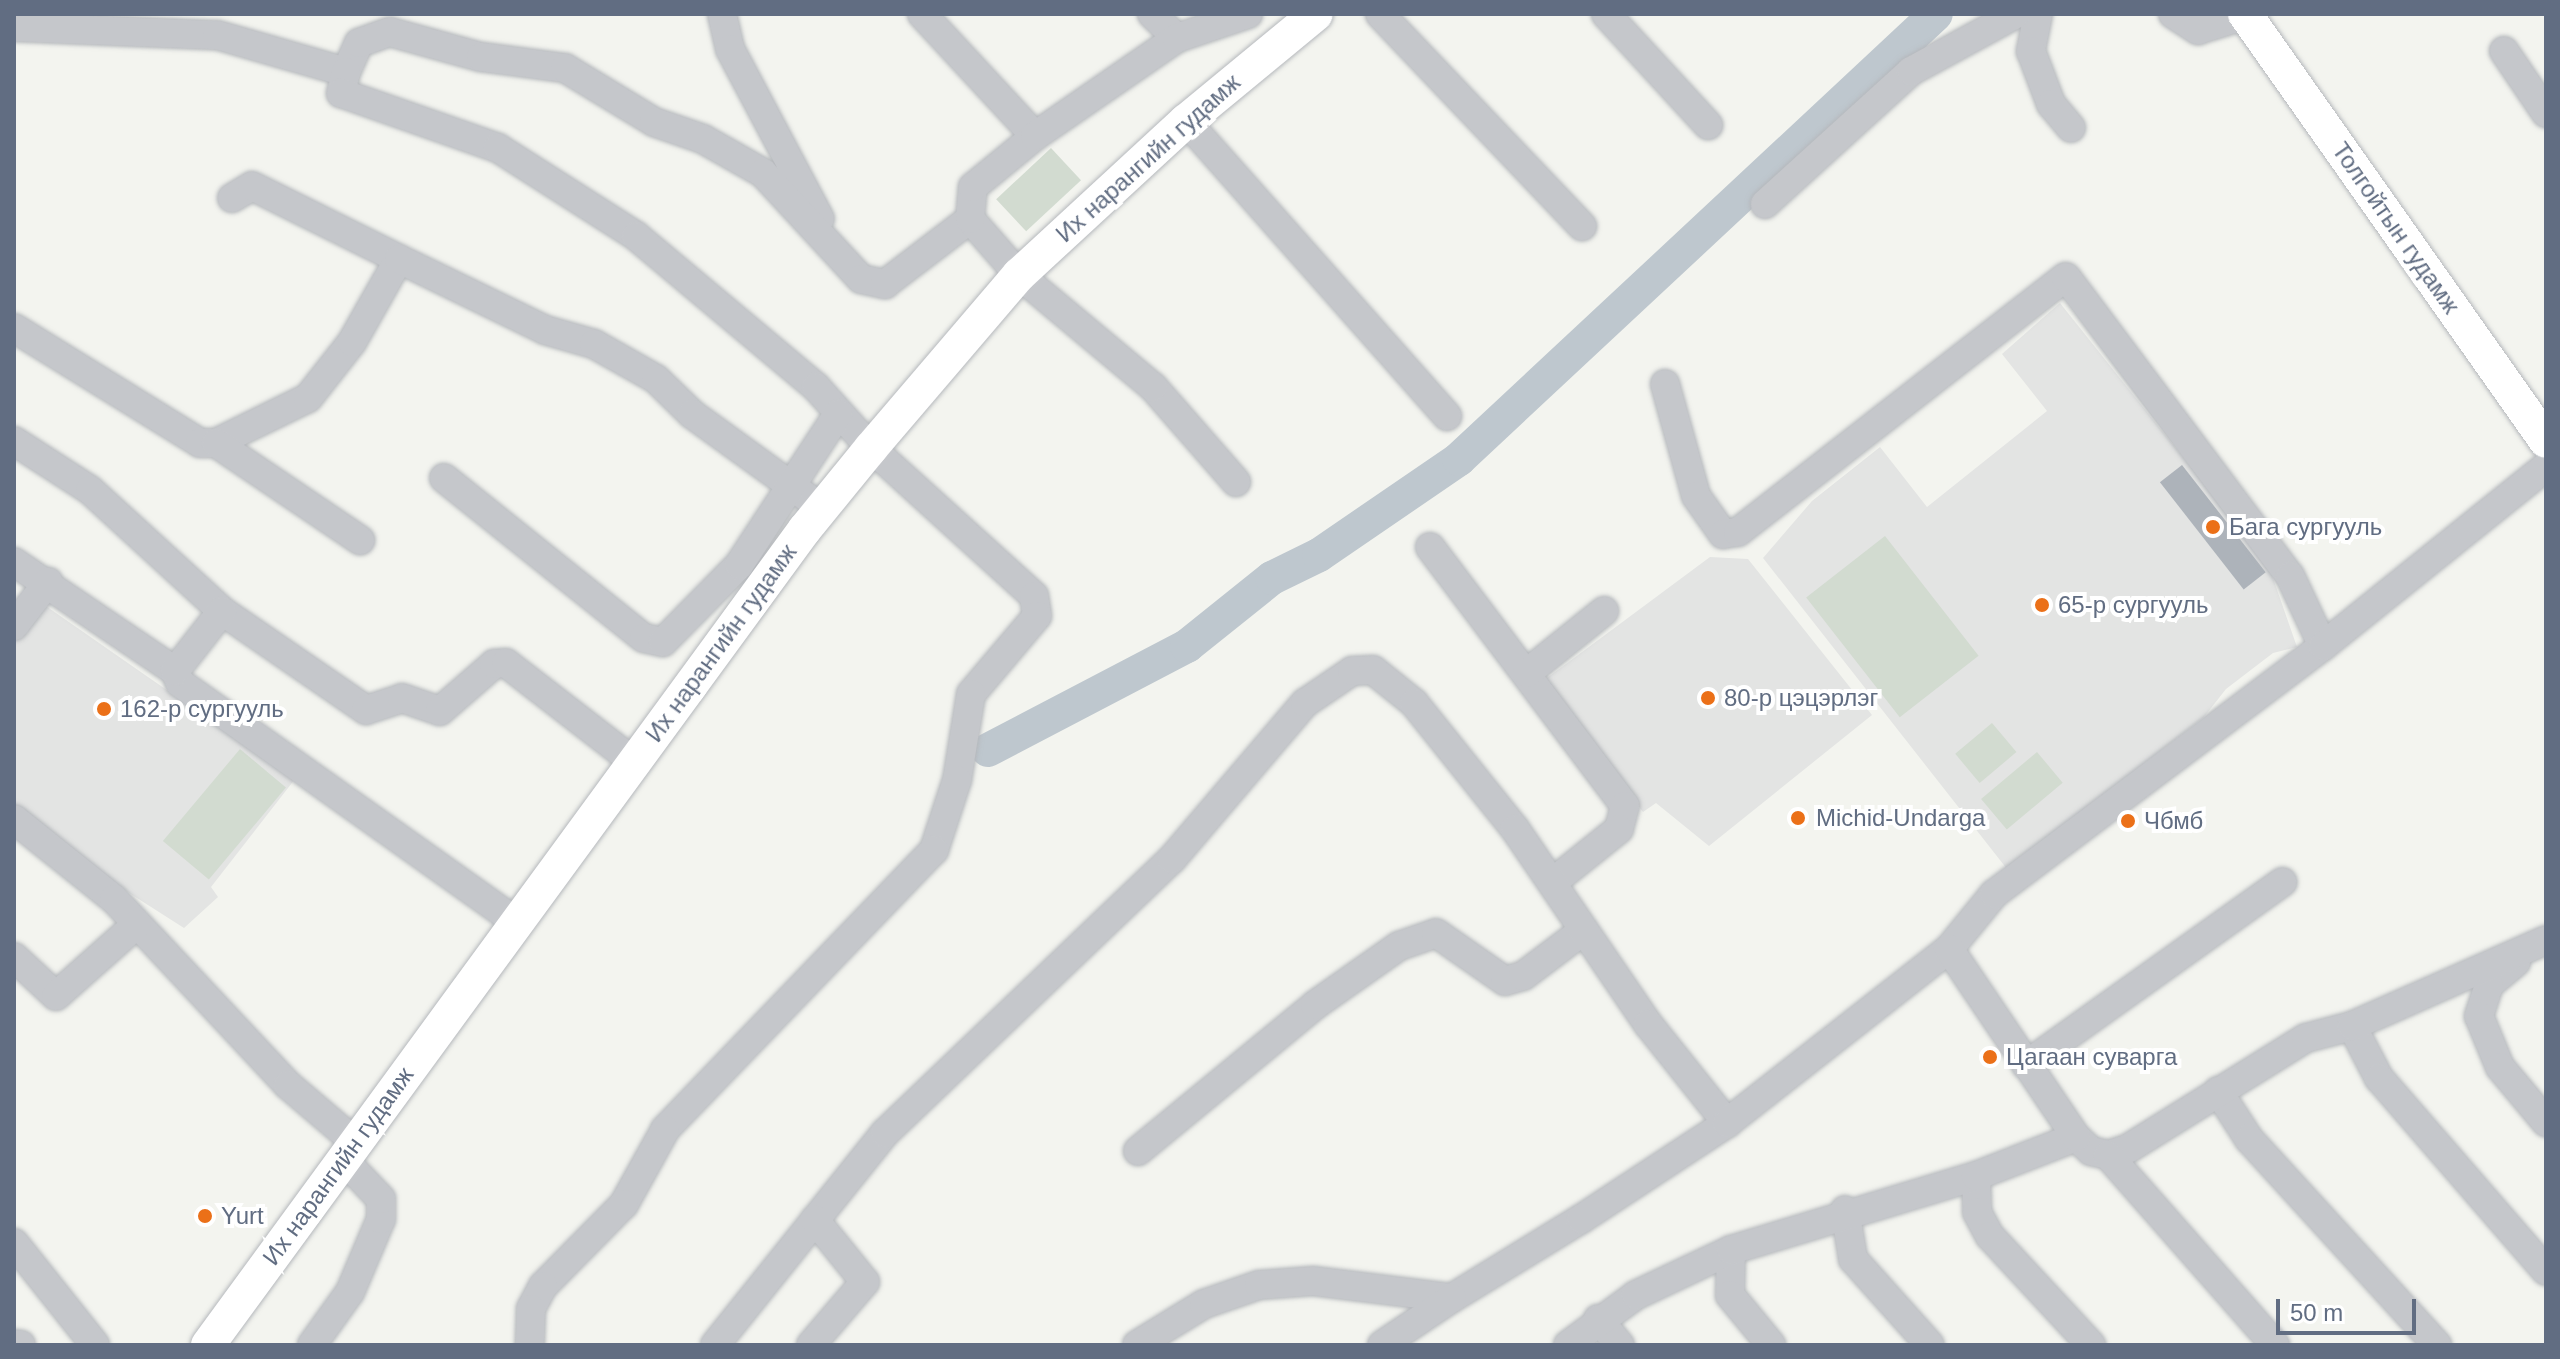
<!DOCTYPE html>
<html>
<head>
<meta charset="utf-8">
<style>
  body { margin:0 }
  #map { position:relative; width:2560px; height:1359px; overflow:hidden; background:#f3f4ef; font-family:Arial,sans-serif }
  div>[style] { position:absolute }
  .built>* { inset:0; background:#e3e4e3 }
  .green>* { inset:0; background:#d2dbd0; transform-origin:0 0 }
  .river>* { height:34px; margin:-17px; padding:0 17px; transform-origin:17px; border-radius:17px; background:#bec7ce }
  .building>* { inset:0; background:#adb3ba; transform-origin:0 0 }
  .roads { filter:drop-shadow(0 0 2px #b5b8bc) drop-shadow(0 0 2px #b5b8bc) }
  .minor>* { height:28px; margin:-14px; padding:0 14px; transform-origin:14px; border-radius:14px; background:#c5c7cb }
  .major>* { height:34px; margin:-17px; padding:0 17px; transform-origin:17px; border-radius:17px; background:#fff }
  .dots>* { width:22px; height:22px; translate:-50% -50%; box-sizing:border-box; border:4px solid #fff; border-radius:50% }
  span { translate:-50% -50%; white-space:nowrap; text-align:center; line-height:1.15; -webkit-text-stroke:8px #fff; paint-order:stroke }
  .street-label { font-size:24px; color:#616d82 }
  .poi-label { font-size:24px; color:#616d82 }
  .left { translate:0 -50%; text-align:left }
  .frame { position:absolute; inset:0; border:16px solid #616d82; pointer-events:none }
  .scale { position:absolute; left:2276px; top:1299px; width:140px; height:36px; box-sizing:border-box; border:4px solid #616d82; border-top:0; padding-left:10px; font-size:24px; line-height:28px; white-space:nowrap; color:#616d82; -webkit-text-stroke:6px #fff; paint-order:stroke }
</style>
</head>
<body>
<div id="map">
  <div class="built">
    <div style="clip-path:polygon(2060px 303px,2268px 564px,2297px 647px,2273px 653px,2226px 689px,2204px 717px,2007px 869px,1763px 558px,1812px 501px,1880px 447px,1927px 507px,2047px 411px,2002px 354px)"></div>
    <div style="clip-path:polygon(1710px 557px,1748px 559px,1872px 715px,1709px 846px,1656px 803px,1643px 812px,1543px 681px)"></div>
    <div style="clip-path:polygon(43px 604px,295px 779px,211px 887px,218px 897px,184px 928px,79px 861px,14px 808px,14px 638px)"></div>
  </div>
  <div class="green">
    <div style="left:1051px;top:148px;width:44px;height:75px;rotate:47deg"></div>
    <div style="left:1885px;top:536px;width:152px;height:100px;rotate:52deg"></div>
    <div style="left:1992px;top:723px;width:38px;height:48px;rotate:50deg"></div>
    <div style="left:240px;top:749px;width:60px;height:120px;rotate:40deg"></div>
    <div style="left:2037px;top:752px;width:40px;height:73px;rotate:50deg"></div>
  </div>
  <div class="river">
    <div style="left:988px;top:750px;width:225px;rotate:-27.6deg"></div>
    <div style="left:1187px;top:646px;width:109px;rotate:-38.7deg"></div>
    <div style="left:1272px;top:578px;width:52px;rotate:-26.1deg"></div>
    <div style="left:1319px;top:555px;width:170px;rotate:-34.4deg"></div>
    <div style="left:1459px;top:459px;width:652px;rotate:-43.01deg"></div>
  </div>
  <div class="building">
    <div style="left:2182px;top:465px;width:136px;height:28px;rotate:52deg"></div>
  </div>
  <div class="roads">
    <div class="minor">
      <div style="left:722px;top:14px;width:36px;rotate:77deg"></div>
      <div style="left:730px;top:49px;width:192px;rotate:62.1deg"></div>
      <div style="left:922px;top:14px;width:166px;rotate:47.2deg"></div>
      <div style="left:1152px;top:14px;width:35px;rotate:44deg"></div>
      <div style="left:1380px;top:14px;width:293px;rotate:46.4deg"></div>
      <div style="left:1606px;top:14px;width:151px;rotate:47.4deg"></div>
      <div style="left:2038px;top:14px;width:38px;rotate:101deg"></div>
      <div style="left:2031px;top:51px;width:57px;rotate:69.3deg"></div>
      <div style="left:2051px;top:104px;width:31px;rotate:50deg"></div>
      <div style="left:2173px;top:14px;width:30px;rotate:33deg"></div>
      <div style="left:2198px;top:30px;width:50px;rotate:-17.4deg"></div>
      <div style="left:14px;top:27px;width:203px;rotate:2.3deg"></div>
      <div style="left:217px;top:35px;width:134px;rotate:16deg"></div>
      <div style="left:346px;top:72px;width:32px;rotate:-66deg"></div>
      <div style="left:359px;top:43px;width:33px;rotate:-20deg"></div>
      <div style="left:390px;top:32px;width:94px;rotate:15.4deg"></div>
      <div style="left:481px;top:57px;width:85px;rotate:7.5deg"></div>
      <div style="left:565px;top:68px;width:104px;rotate:31.2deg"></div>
      <div style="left:654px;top:122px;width:52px;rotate:19.1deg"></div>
      <div style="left:703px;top:139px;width:69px;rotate:29.5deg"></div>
      <div style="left:763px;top:173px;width:144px;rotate:47.2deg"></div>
      <div style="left:861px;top:279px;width:25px;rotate:12deg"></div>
      <div style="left:885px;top:284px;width:107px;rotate:-37.4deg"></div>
      <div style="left:2504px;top:51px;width:75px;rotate:55.9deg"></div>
      <div style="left:346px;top:72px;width:22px;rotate:103deg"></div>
      <div style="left:341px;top:93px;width:166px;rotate:19.3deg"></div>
      <div style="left:498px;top:148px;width:164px;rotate:32.5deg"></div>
      <div style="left:636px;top:236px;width:235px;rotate:40deg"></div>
      <div style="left:816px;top:387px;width:82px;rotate:48deg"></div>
      <div style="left:871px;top:448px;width:220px;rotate:42.2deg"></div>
      <div style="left:1034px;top:596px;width:20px;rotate:81deg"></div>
      <div style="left:1037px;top:616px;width:102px;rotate:130.2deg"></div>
      <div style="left:971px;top:694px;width:87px;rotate:99.2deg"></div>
      <div style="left:957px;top:780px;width:74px;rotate:108.2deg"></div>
      <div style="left:934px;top:850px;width:388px;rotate:133.9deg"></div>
      <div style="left:665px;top:1130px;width:85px;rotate:119deg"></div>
      <div style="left:624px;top:1204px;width:115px;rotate:134.6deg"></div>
      <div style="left:543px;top:1286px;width:26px;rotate:118deg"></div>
      <div style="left:531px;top:1309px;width:36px;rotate:92deg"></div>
      <div style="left:1186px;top:121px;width:394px;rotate:48.5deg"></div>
      <div style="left:232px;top:198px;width:23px;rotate:-31deg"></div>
      <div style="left:252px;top:186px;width:164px;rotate:26.4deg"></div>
      <div style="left:1765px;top:204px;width:197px;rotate:-42.3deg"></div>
      <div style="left:1911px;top:71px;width:119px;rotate:-28.5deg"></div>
      <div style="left:14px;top:328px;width:219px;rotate:31.7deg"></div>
      <div style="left:200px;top:443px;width:16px"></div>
      <div style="left:216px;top:443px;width:102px;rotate:-26.1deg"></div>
      <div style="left:308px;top:398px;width:71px;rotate:-51.8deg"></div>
      <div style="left:352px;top:342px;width:95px;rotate:-60.5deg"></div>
      <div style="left:399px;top:259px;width:162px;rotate:25.9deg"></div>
      <div style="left:545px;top:330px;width:51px;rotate:15.9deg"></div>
      <div style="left:594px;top:344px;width:71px;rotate:29.4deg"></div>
      <div style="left:656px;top:379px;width:50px;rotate:44.2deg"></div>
      <div style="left:692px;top:414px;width:160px;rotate:35.9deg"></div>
      <div style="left:1665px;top:384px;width:116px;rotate:74.5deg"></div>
      <div style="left:1696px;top:496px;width:47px;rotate:54.6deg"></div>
      <div style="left:1723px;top:534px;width:15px;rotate:-8deg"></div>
      <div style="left:1738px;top:532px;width:415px;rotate:-37.9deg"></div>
      <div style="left:2066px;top:277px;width:374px;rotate:53.2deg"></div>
      <div style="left:2290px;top:576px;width:77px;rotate:64.8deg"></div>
      <div style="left:14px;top:441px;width:90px;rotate:32.8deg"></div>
      <div style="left:90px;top:490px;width:179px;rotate:42.5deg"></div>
      <div style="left:222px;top:611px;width:175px;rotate:34.5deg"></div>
      <div style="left:366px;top:710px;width:38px;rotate:-18deg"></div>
      <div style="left:402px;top:698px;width:40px;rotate:18.9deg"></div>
      <div style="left:440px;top:711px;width:72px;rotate:-41deg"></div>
      <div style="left:494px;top:664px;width:12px;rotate:-5deg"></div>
      <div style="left:506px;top:663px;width:162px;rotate:37.7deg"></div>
      <div style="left:216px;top:443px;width:174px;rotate:34deg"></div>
      <div style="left:444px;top:478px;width:256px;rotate:38.7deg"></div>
      <div style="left:644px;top:638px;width:19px;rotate:12deg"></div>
      <div style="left:663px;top:642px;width:108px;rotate:-45.4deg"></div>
      <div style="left:739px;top:565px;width:181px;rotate:-56.7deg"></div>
      <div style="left:1236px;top:482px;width:126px;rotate:-131.1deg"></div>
      <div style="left:1153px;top:387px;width:175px;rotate:-140.1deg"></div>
      <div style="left:1019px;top:275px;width:74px;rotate:-131.2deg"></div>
      <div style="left:970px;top:219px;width:32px;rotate:-85deg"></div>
      <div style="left:973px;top:187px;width:80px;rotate:-39.4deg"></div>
      <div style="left:1035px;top:136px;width:173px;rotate:-34.6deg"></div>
      <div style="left:1177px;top:38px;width:75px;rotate:-18.7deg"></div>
      <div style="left:1430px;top:547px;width:324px;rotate:53deg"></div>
      <div style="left:1625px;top:806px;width:24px;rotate:105deg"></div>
      <div style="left:1619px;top:829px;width:85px;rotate:141.2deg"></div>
      <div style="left:14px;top:562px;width:194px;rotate:34.1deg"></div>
      <div style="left:175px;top:671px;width:13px;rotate:67deg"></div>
      <div style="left:180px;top:683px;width:412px;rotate:35.4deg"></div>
      <div style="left:14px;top:626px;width:56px;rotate:-52.3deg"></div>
      <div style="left:175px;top:671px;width:76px;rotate:-51.9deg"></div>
      <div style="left:1527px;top:673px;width:99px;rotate:-38.8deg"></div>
      <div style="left:14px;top:819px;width:128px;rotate:38.7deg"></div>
      <div style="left:114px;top:899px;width:255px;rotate:46.9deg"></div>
      <div style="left:288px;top:1085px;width:88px;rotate:40.4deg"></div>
      <div style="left:14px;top:957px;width:57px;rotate:42.9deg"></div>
      <div style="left:56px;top:996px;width:108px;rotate:-41.6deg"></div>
      <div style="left:2516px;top:962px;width:35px;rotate:140deg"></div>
      <div style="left:2489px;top:985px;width:33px;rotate:108deg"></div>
      <div style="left:2479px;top:1016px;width:55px;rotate:67.6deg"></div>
      <div style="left:2500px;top:1067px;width:72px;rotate:50.1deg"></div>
      <div style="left:2352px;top:1026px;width:59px;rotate:62.6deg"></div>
      <div style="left:2379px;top:1078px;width:255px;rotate:49.1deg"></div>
      <div style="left:2026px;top:1065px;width:315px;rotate:-35.5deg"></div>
      <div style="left:2218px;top:1091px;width:57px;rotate:57.1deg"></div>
      <div style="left:2249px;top:1139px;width:279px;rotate:47.6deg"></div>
      <div style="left:2076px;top:1137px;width:21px;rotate:43deg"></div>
      <div style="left:2091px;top:1151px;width:17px;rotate:13deg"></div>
      <div style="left:2108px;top:1155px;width:22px;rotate:-18deg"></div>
      <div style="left:2129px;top:1148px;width:208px;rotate:-31.9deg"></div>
      <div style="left:2306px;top:1038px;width:48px;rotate:-14.6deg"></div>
      <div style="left:2352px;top:1026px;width:212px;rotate:-23.9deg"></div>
      <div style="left:1138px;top:1151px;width:229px;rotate:-39.5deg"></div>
      <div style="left:1315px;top:1005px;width:103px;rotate:-35.1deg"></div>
      <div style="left:1399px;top:946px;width:39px;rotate:-19deg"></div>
      <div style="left:1436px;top:933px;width:84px;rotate:34.8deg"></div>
      <div style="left:1505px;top:981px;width:19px;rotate:-16deg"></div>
      <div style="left:1523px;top:976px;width:76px;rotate:-37deg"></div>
      <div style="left:2108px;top:1155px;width:253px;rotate:48.7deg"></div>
      <div style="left:1976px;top:1176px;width:36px;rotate:88deg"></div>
      <div style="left:1977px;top:1212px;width:27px;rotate:62deg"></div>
      <div style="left:1990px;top:1236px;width:149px;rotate:47.2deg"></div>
      <div style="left:1845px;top:1210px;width:50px;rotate:80.7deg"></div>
      <div style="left:1853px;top:1259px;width:115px;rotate:48.2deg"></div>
      <div style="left:14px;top:1243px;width:130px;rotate:51.5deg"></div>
      <div style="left:1731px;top:1250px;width:45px;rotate:91.3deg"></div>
      <div style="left:1730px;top:1295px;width:65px;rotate:50.6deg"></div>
      <div style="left:1598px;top:1319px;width:34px;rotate:50deg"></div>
      <div style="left:14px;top:1344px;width:7px;rotate:8deg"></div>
      <div style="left:312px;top:1345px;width:65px;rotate:-54.4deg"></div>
      <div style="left:350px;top:1292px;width:79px;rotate:-67deg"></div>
      <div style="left:381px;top:1219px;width:20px;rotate:-90deg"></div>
      <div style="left:381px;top:1199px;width:55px;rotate:-133.5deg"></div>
      <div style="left:715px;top:1345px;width:272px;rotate:-51.3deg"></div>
      <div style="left:885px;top:1133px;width:397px;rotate:-43.7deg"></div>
      <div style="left:1172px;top:859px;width:205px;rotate:-49.6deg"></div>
      <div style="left:1305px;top:703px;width:57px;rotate:-34.2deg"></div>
      <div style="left:1352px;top:671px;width:21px;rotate:-3deg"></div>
      <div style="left:1373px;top:670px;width:53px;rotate:38.8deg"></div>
      <div style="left:1414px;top:703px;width:161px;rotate:51.3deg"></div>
      <div style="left:1515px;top:829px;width:236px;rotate:55.7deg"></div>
      <div style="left:1648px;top:1024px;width:127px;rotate:51.4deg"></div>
      <div style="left:811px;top:1345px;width:83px;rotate:-49.4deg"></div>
      <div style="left:865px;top:1282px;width:80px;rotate:-128.9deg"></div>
      <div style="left:1137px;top:1345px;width:79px;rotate:-31.5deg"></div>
      <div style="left:1204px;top:1304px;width:58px;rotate:-19.1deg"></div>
      <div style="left:1259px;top:1285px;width:54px;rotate:-4.2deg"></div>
      <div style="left:1313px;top:1281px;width:140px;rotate:7deg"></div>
      <div style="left:1452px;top:1298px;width:151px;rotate:-31.5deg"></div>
      <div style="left:1581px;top:1219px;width:175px;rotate:-33.3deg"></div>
      <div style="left:1727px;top:1123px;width:282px;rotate:-38.1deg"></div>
      <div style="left:1949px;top:949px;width:71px;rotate:-50.7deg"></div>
      <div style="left:1994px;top:894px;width:412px;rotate:-37deg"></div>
      <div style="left:2323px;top:646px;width:286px;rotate:-38.8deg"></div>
      <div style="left:1382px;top:1345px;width:84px;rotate:-33.9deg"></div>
      <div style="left:1568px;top:1345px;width:84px;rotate:-36.3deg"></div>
      <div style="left:1636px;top:1295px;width:105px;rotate:-25.3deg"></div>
      <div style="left:1731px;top:1250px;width:256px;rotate:-16.8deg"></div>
      <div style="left:1976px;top:1176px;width:107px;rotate:-21.3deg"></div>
      <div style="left:2076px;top:1137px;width:227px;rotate:-124deg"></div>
    </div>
    <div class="major">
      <div style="left:2245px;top:14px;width:522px;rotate:54.82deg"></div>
      <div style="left:208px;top:1345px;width:1011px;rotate:-53.81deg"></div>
      <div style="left:805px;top:529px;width:104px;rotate:-50.8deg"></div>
      <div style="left:871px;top:448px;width:228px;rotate:-49.5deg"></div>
      <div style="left:1019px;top:275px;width:227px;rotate:-42.7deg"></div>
      <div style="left:1186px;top:121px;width:168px;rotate:-39.5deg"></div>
    </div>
  </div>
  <div class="dots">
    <div style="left:2213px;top:527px;background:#eb7018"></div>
    <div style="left:2042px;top:605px;background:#eb7018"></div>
    <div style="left:1708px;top:698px;background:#eb7018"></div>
    <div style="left:104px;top:709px;background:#eb7018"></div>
    <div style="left:1798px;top:818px;background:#eb7018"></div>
    <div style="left:2128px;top:821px;background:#eb7018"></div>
    <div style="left:1990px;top:1057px;background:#eb7018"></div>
    <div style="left:205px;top:1216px;background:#eb7018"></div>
  </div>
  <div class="street-label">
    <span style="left:1148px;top:158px;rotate:-42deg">Их нарангийн гудамж</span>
    <span style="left:2396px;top:228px;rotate:55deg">Толгойтын гудамж</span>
    <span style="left:721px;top:643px;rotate:-54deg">Их нарангийн гудамж</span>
    <span style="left:338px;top:1166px;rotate:-54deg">Их нарангийн гудамж</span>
  </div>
  <div class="poi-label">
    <span class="left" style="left:2229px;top:527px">Бага сургууль</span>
    <span class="left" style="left:2058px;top:605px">65-р сургууль</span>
    <span class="left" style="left:1724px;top:698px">80-р цэцэрлэг</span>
    <span class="left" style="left:120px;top:709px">162-р сургууль</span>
    <span class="left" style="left:1816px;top:818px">Michid-Undarga</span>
    <span class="left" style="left:2144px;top:821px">Чбмб</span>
    <span class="left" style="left:2006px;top:1057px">Цагаан суварга</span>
    <span class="left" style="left:221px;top:1216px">Yurt</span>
  </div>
  <div class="frame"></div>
  <div class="scale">50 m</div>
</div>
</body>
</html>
